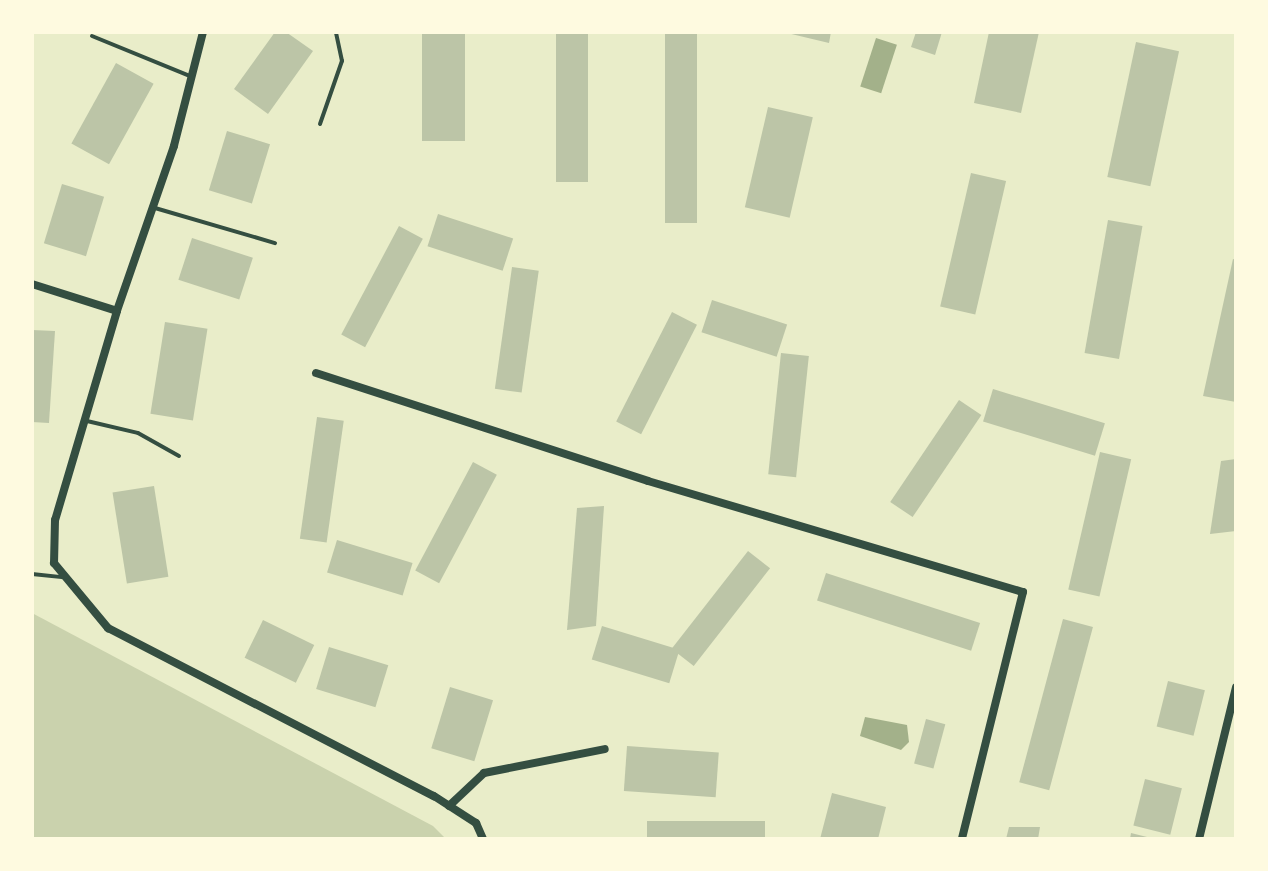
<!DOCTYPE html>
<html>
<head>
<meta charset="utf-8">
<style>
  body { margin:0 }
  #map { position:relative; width:1268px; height:871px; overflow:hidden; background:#e9edc9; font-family:Commissioner,sans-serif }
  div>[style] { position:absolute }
  .green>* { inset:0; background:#cad2ad }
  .water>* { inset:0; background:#a3b18a; transform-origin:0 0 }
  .building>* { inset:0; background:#bcc5a7; transform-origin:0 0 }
  .service>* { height:4px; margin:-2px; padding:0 2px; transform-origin:2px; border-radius:2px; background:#344e41 }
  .minor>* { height:8px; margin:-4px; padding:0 4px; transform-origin:4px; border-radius:4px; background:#344e41 }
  span { translate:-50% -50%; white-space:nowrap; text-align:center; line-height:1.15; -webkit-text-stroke:6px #fefae0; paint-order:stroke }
  .frame { position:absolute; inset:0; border:34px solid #fefae0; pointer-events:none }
</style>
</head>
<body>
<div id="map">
  <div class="green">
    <div style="clip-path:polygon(32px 613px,433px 826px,446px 839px,32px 839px)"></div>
  </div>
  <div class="water">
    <div style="left:876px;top:38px;width:22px;height:51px;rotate:18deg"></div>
    <div style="clip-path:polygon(865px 717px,907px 725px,909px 742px,901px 750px,860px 736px)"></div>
  </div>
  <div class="building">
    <div style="clip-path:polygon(275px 32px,286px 32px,313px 51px,268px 114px,234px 89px)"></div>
    <div style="left:422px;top:32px;width:43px;height:109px"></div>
    <div style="left:556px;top:32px;width:32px;height:150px"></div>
    <div style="left:665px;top:32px;width:32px;height:191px"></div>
    <div style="clip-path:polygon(783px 32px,831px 32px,829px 43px)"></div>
    <div style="clip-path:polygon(916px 32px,942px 32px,935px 55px,911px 47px)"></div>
    <div style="clip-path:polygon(989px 32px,1039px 32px,1021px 113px,974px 103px)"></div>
    <div style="left:1136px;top:42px;width:44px;height:138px;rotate:12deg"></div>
    <div style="left:116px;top:63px;width:43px;height:92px;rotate:29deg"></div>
    <div style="left:768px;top:107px;width:46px;height:103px;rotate:13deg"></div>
    <div style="left:227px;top:131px;width:45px;height:62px;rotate:17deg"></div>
    <div style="left:971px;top:173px;width:36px;height:137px;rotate:13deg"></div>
    <div style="left:62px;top:184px;width:44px;height:62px;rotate:17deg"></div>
    <div style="left:438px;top:214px;width:79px;height:34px;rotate:18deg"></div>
    <div style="left:1108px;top:220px;width:35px;height:135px;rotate:10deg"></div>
    <div style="left:399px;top:226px;width:27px;height:123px;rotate:28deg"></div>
    <div style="left:192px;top:238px;width:64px;height:44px;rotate:18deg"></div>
    <div style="clip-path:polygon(1233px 259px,1236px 260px,1236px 402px,1203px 396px)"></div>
    <div style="left:512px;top:267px;width:27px;height:123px;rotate:8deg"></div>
    <div style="left:712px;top:300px;width:79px;height:34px;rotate:18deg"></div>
    <div style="left:672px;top:312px;width:28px;height:123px;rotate:27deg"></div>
    <div style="left:165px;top:322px;width:43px;height:93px;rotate:9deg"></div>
    <div style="clip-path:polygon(32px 330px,55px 331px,49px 423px,32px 422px)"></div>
    <div style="left:781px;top:353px;width:28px;height:122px;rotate:6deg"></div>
    <div style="left:993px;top:389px;width:117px;height:34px;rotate:17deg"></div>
    <div style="left:959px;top:400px;width:27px;height:123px;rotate:34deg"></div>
    <div style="left:317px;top:417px;width:27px;height:123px;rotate:8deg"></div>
    <div style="left:1100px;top:452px;width:32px;height:141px;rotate:13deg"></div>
    <div style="clip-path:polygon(1236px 459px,1236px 531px,1210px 534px,1221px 461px)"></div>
    <div style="left:473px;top:462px;width:27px;height:123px;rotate:28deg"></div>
    <div style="left:154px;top:486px;width:92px;height:42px;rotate:81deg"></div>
    <div style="clip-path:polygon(604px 506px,596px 626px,567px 630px,577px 508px)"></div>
    <div style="left:337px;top:540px;width:79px;height:34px;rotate:17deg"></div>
    <div style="left:748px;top:551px;width:28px;height:124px;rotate:38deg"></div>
    <div style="left:826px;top:573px;width:162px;height:29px;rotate:18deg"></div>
    <div style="left:1063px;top:619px;width:31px;height:169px;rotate:15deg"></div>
    <div style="left:263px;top:620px;width:57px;height:42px;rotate:26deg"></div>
    <div style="left:602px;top:626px;width:81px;height:35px;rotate:17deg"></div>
    <div style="left:329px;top:647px;width:62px;height:44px;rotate:17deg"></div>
    <div style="left:1168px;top:681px;width:38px;height:47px;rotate:14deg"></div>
    <div style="left:450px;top:687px;width:45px;height:64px;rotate:17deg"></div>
    <div style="left:926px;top:719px;width:20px;height:46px;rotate:15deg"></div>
    <div style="left:627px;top:746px;width:92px;height:45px;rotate:4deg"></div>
    <div style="left:1145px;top:779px;width:38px;height:48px;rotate:14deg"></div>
    <div style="clip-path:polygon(832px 793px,886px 807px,878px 839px,820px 839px)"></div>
    <div style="left:765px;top:821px;width:18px;height:118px;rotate:90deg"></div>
    <div style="clip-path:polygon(1009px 827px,1040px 827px,1038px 839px,1006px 839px)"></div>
    <div style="clip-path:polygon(1131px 833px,1151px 838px,1151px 839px,1130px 839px)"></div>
  </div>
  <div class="service">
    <div style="left:92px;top:36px;width:106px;rotate:22.2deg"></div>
    <div style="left:320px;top:124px;width:67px;rotate:-70.8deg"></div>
    <div style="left:342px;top:61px;width:30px;rotate:-102deg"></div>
    <div style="left:155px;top:208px;width:125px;rotate:16.3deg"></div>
    <div style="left:87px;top:421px;width:52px;rotate:13.2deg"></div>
    <div style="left:138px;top:433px;width:47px;rotate:29.3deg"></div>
    <div style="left:32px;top:574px;width:30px;rotate:6deg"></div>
  </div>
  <div class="minor">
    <div style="left:203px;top:32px;width:118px;rotate:104.3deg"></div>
    <div style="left:174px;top:146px;width:175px;rotate:109.1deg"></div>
    <div style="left:117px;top:311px;width:218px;rotate:106.5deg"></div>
    <div style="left:55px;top:520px;width:43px;rotate:91.3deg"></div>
    <div style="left:54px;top:563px;width:85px;rotate:50.3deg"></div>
    <div style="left:108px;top:628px;width:367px;rotate:27.3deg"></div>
    <div style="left:434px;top:796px;width:50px;rotate:32.7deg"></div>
    <div style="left:476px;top:823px;width:17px;rotate:66deg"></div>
    <div style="left:32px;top:284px;width:89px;rotate:17.6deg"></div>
    <div style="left:316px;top:373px;width:349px;rotate:18deg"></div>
    <div style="left:648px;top:481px;width:391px;rotate:16.5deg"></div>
    <div style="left:1023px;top:592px;width:254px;rotate:103.9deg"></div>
    <div style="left:449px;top:806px;width:48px;rotate:-43.3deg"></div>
    <div style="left:484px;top:773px;width:123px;rotate:-11.2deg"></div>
    <div style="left:1199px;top:839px;width:156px;rotate:-76.3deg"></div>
  </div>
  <div class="frame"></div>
</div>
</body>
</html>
